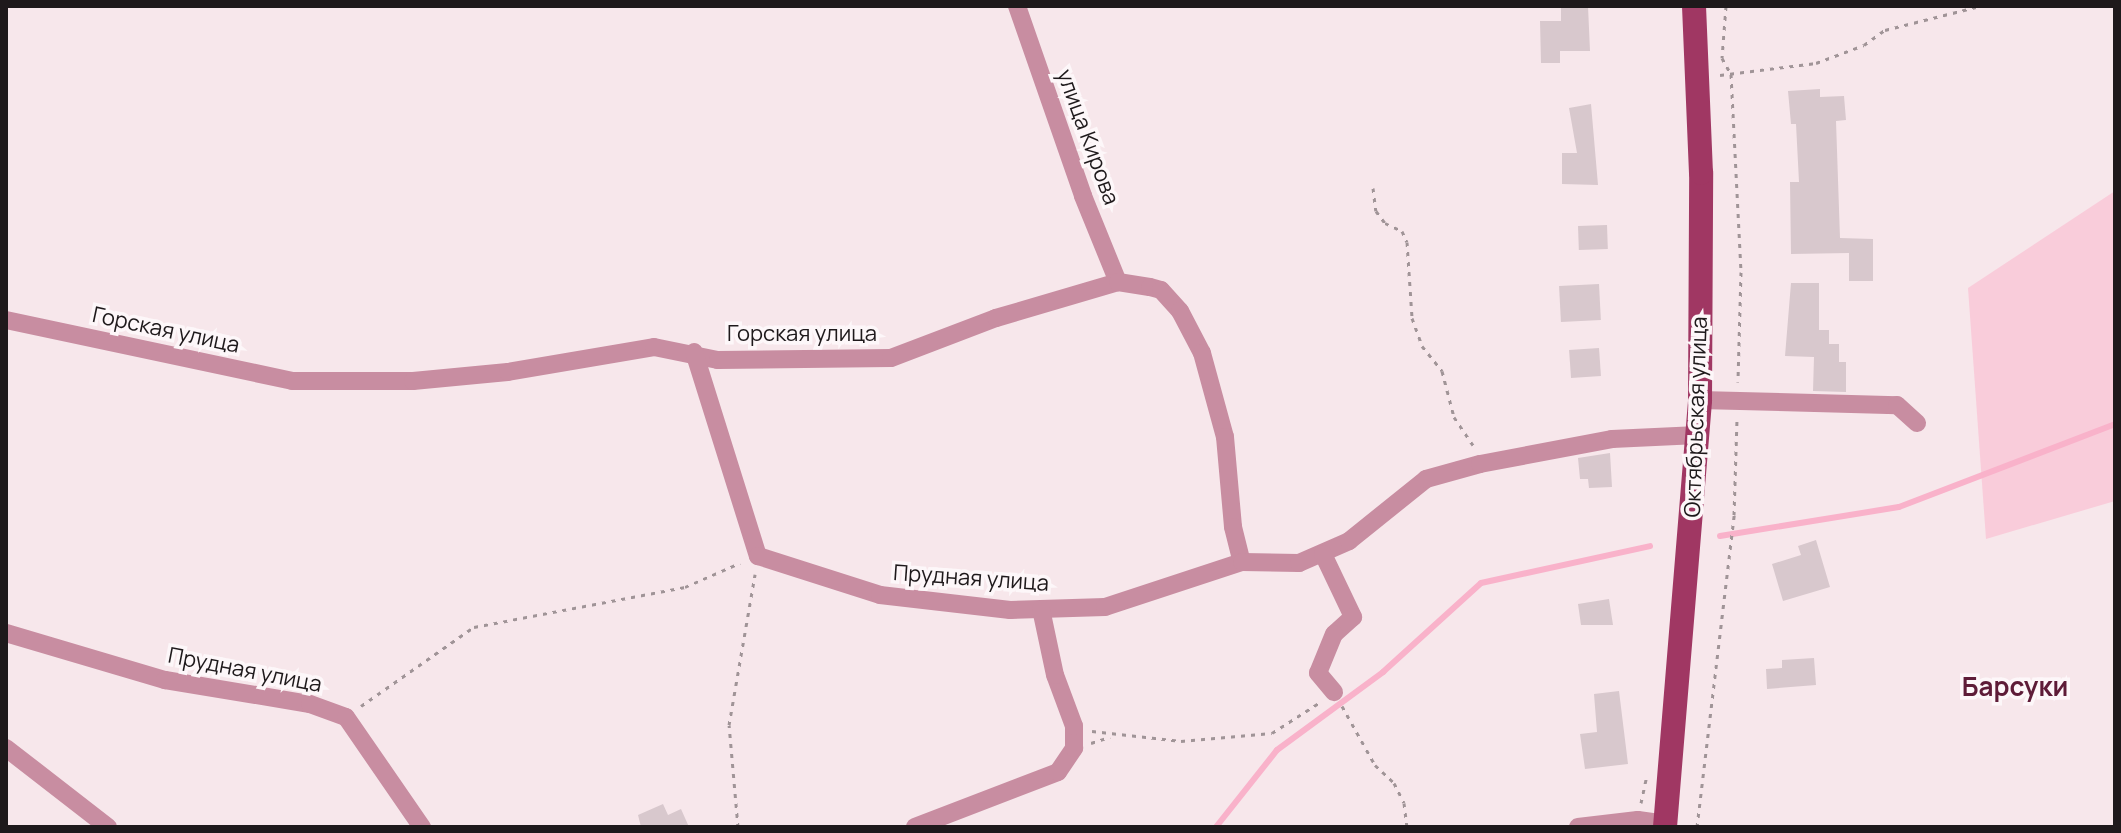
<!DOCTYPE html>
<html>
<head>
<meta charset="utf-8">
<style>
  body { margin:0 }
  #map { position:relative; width:2121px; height:833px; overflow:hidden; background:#f7e7eb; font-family:Manrope,sans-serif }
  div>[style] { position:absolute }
  .green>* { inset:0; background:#f9ccda }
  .stream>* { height:6px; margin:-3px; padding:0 3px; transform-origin:3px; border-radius:3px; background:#f9b2ca }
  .building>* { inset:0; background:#d8c8cd; transform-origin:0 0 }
  .path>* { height:3px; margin-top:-1.5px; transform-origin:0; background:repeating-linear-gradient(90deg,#a09497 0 4px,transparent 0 10px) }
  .minor>* { height:18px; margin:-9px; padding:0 9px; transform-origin:9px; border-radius:9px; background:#c88da1 }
  .major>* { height:24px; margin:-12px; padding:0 12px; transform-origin:12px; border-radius:12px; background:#a03763 }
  span { translate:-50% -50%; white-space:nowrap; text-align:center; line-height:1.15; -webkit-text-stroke:7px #fdf7f9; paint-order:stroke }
  .street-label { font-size:22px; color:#1e191b }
  .quarter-label { font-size:26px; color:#5e1c38; font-weight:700 }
  .frame { position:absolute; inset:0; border:8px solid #1e191b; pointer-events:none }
</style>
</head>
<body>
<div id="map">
  <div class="green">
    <div style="clip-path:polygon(2115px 191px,2115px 501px,1986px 539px,1968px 288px)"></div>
  </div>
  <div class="stream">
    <div style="left:1720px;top:536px;width:181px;rotate:-9.2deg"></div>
    <div style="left:1899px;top:507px;width:231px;rotate:-21deg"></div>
    <div style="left:1216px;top:827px;width:98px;rotate:-51.6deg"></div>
    <div style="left:1277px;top:750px;width:132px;rotate:-36.3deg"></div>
    <div style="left:1383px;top:672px;width:132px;rotate:-42.2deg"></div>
    <div style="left:1481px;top:583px;width:173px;rotate:-12.3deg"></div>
  </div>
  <div class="building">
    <div style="clip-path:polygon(1561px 6px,1588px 6px,1590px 51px,1560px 51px,1560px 63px,1541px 63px,1540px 21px,1561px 21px)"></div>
    <div style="clip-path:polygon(1820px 89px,1820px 97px,1844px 96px,1846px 120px,1836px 121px,1840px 238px,1873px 239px,1873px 281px,1849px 281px,1849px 253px,1791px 254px,1790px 182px,1799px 182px,1796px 124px,1791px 124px,1788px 91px)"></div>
    <div style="clip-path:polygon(1591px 104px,1598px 185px,1562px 184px,1562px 153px,1577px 153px,1569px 108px)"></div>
    <div style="left:1607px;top:225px;width:24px;height:29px;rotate:88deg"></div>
    <div style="clip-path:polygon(1791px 283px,1819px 283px,1819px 330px,1829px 330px,1829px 344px,1839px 344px,1839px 362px,1846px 362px,1846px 392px,1813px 391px,1814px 357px,1785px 356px)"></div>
    <div style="left:1599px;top:284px;width:36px;height:40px;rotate:87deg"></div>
    <div style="left:1599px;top:348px;width:28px;height:30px;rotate:86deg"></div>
    <div style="clip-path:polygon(1610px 453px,1612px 487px,1589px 488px,1588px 479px,1580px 479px,1578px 458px)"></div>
    <div style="clip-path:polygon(1816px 540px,1830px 587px,1783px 601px,1772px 564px,1801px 555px,1798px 546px)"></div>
    <div style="clip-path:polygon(1609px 599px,1613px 625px,1581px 625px,1578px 604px)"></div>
    <div style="clip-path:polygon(1814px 658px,1816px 685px,1767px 689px,1766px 669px,1782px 668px,1782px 660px)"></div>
    <div style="clip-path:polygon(1619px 691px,1628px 764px,1585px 769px,1580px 734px,1597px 732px,1594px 694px)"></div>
    <div style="clip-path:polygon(663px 804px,668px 815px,681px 809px,689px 827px,641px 827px,638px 815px)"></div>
  </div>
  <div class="path">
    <div style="left:1726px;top:6px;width:52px;rotate:94.4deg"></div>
    <div style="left:1722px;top:58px;width:18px;rotate:61deg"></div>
    <div style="left:1731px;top:74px;width:198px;rotate:87.1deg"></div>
    <div style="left:1741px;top:272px;width:110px;rotate:91.6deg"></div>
    <div style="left:1720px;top:75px;width:97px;rotate:-7.1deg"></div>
    <div style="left:1816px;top:63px;width:51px;rotate:-20.6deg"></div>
    <div style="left:1864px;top:45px;width:26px;rotate:-36deg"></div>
    <div style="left:1885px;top:30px;width:98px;rotate:-14.2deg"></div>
    <div style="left:1373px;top:188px;width:23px;rotate:83deg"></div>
    <div style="left:1376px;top:211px;width:15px;rotate:53deg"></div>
    <div style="left:1385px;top:223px;width:19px;rotate:25deg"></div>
    <div style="left:1402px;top:231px;width:12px;rotate:66deg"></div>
    <div style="left:1407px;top:242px;width:76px;rotate:86.2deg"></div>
    <div style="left:1412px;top:318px;width:30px;rotate:70deg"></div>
    <div style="left:1422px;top:346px;width:32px;rotate:51deg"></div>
    <div style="left:1442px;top:371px;width:48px;rotate:75.4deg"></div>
    <div style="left:1454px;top:417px;width:34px;rotate:56deg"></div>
    <div style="left:361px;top:706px;width:138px;rotate:-35deg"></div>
    <div style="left:474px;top:627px;width:215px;rotate:-10.7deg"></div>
    <div style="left:685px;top:587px;width:60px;rotate:-23.6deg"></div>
    <div style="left:1342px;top:706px;width:68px;rotate:60.8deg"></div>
    <div style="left:1375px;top:765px;width:26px;rotate:43deg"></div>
    <div style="left:1394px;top:783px;width:22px;rotate:63deg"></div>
    <div style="left:1404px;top:803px;width:24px;rotate:83deg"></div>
    <div style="left:1092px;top:731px;width:90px;rotate:6.4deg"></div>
    <div style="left:1181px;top:741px;width:91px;rotate:-5deg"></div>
    <div style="left:1272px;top:733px;width:56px;rotate:-32.6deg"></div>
    <div style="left:1091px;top:743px;width:20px;rotate:-18deg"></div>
    <div style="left:1641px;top:803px;width:25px;rotate:-78deg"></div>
    <div style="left:738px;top:827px;width:102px;rotate:-95deg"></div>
    <div style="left:729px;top:725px;width:153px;rotate:-80.2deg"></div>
    <div style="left:1697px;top:827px;width:314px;rotate:-83.2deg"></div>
    <div style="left:1734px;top:515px;width:94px;rotate:-88.2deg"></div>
  </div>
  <div class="minor">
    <div style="left:1017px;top:6px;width:201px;rotate:70.8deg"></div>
    <div style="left:1083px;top:196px;width:93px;rotate:67.9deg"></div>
    <div style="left:6px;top:320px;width:292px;rotate:12deg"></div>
    <div style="left:292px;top:381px;width:121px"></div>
    <div style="left:413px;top:381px;width:95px;rotate:-5.4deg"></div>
    <div style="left:508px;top:372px;width:148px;rotate:-9.7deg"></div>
    <div style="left:654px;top:347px;width:65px;rotate:11.5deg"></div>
    <div style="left:718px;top:360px;width:173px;rotate:-0.7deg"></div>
    <div style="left:891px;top:358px;width:112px;rotate:-20.9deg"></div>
    <div style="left:996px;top:318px;width:127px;rotate:-16.4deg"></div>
    <div style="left:1118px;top:282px;width:32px;rotate:9deg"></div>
    <div style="left:1150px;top:287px;width:11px;rotate:15deg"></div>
    <div style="left:1161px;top:290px;width:28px;rotate:48deg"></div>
    <div style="left:1180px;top:311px;width:47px;rotate:62.4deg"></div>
    <div style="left:1202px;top:353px;width:87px;rotate:74.7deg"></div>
    <div style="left:1225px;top:437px;width:90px;rotate:84.9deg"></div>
    <div style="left:1233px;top:527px;width:36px;rotate:76deg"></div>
    <div style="left:694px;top:352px;width:214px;rotate:72.6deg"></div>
    <div style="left:758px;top:556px;width:128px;rotate:17.7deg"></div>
    <div style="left:880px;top:595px;width:131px;rotate:6.6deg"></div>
    <div style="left:1010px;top:610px;width:95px;rotate:-1.8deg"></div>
    <div style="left:1105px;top:607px;width:144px;rotate:-18.2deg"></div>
    <div style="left:1242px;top:562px;width:57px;rotate:1deg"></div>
    <div style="left:1299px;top:563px;width:55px;rotate:-23.7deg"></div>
    <div style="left:1349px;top:541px;width:99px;rotate:-38.8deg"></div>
    <div style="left:1426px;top:479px;width:56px;rotate:-15.5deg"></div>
    <div style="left:1480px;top:464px;width:134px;rotate:-10.7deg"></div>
    <div style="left:1612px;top:439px;width:86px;rotate:-2.7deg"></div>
    <div style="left:1700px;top:400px;width:197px;rotate:1.5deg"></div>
    <div style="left:1897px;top:405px;width:27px;rotate:42deg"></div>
    <div style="left:1323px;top:554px;width:70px;rotate:64.5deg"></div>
    <div style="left:1353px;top:617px;width:25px;rotate:138deg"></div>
    <div style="left:1334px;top:634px;width:42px;rotate:112.3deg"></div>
    <div style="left:1318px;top:673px;width:25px;rotate:50deg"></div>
    <div style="left:6px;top:633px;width:166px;rotate:16.5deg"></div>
    <div style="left:165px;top:680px;width:147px;rotate:9.4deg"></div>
    <div style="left:310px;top:704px;width:38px;rotate:20deg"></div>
    <div style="left:346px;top:717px;width:134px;rotate:55.4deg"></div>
    <div style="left:6px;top:748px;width:129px;rotate:37.8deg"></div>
    <div style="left:915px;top:827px;width:153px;rotate:-21deg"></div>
    <div style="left:1058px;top:772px;width:29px;rotate:-56deg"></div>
    <div style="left:1074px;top:748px;width:22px;rotate:-90deg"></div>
    <div style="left:1074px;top:726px;width:54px;rotate:-110.4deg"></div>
    <div style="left:1055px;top:675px;width:67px;rotate:-102deg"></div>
    <div style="left:1578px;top:827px;width:60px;rotate:-6.7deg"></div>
    <div style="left:1638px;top:820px;width:27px;rotate:8deg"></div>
  </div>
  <div class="major">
    <div style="left:1665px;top:827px;width:428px;rotate:-85.3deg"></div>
    <div style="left:1700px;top:400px;width:227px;rotate:-89.7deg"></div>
    <div style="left:1701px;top:173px;width:167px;rotate:-92.4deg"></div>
  </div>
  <div class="street-label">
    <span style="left:1088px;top:137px;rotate:70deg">улица Кирова</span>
    <span style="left:166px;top:330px;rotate:12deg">Горская улица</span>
    <span style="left:802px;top:334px">Горская улица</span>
    <span style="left:1696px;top:417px;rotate:-88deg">Октябрьская улица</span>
    <span style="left:971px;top:578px;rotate:4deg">Прудная улица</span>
    <span style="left:245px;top:670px;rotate:11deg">Прудная улица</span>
  </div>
  <div class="quarter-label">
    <span style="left:2015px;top:687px">Барсуки</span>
  </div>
  <div class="frame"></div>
</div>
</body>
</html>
